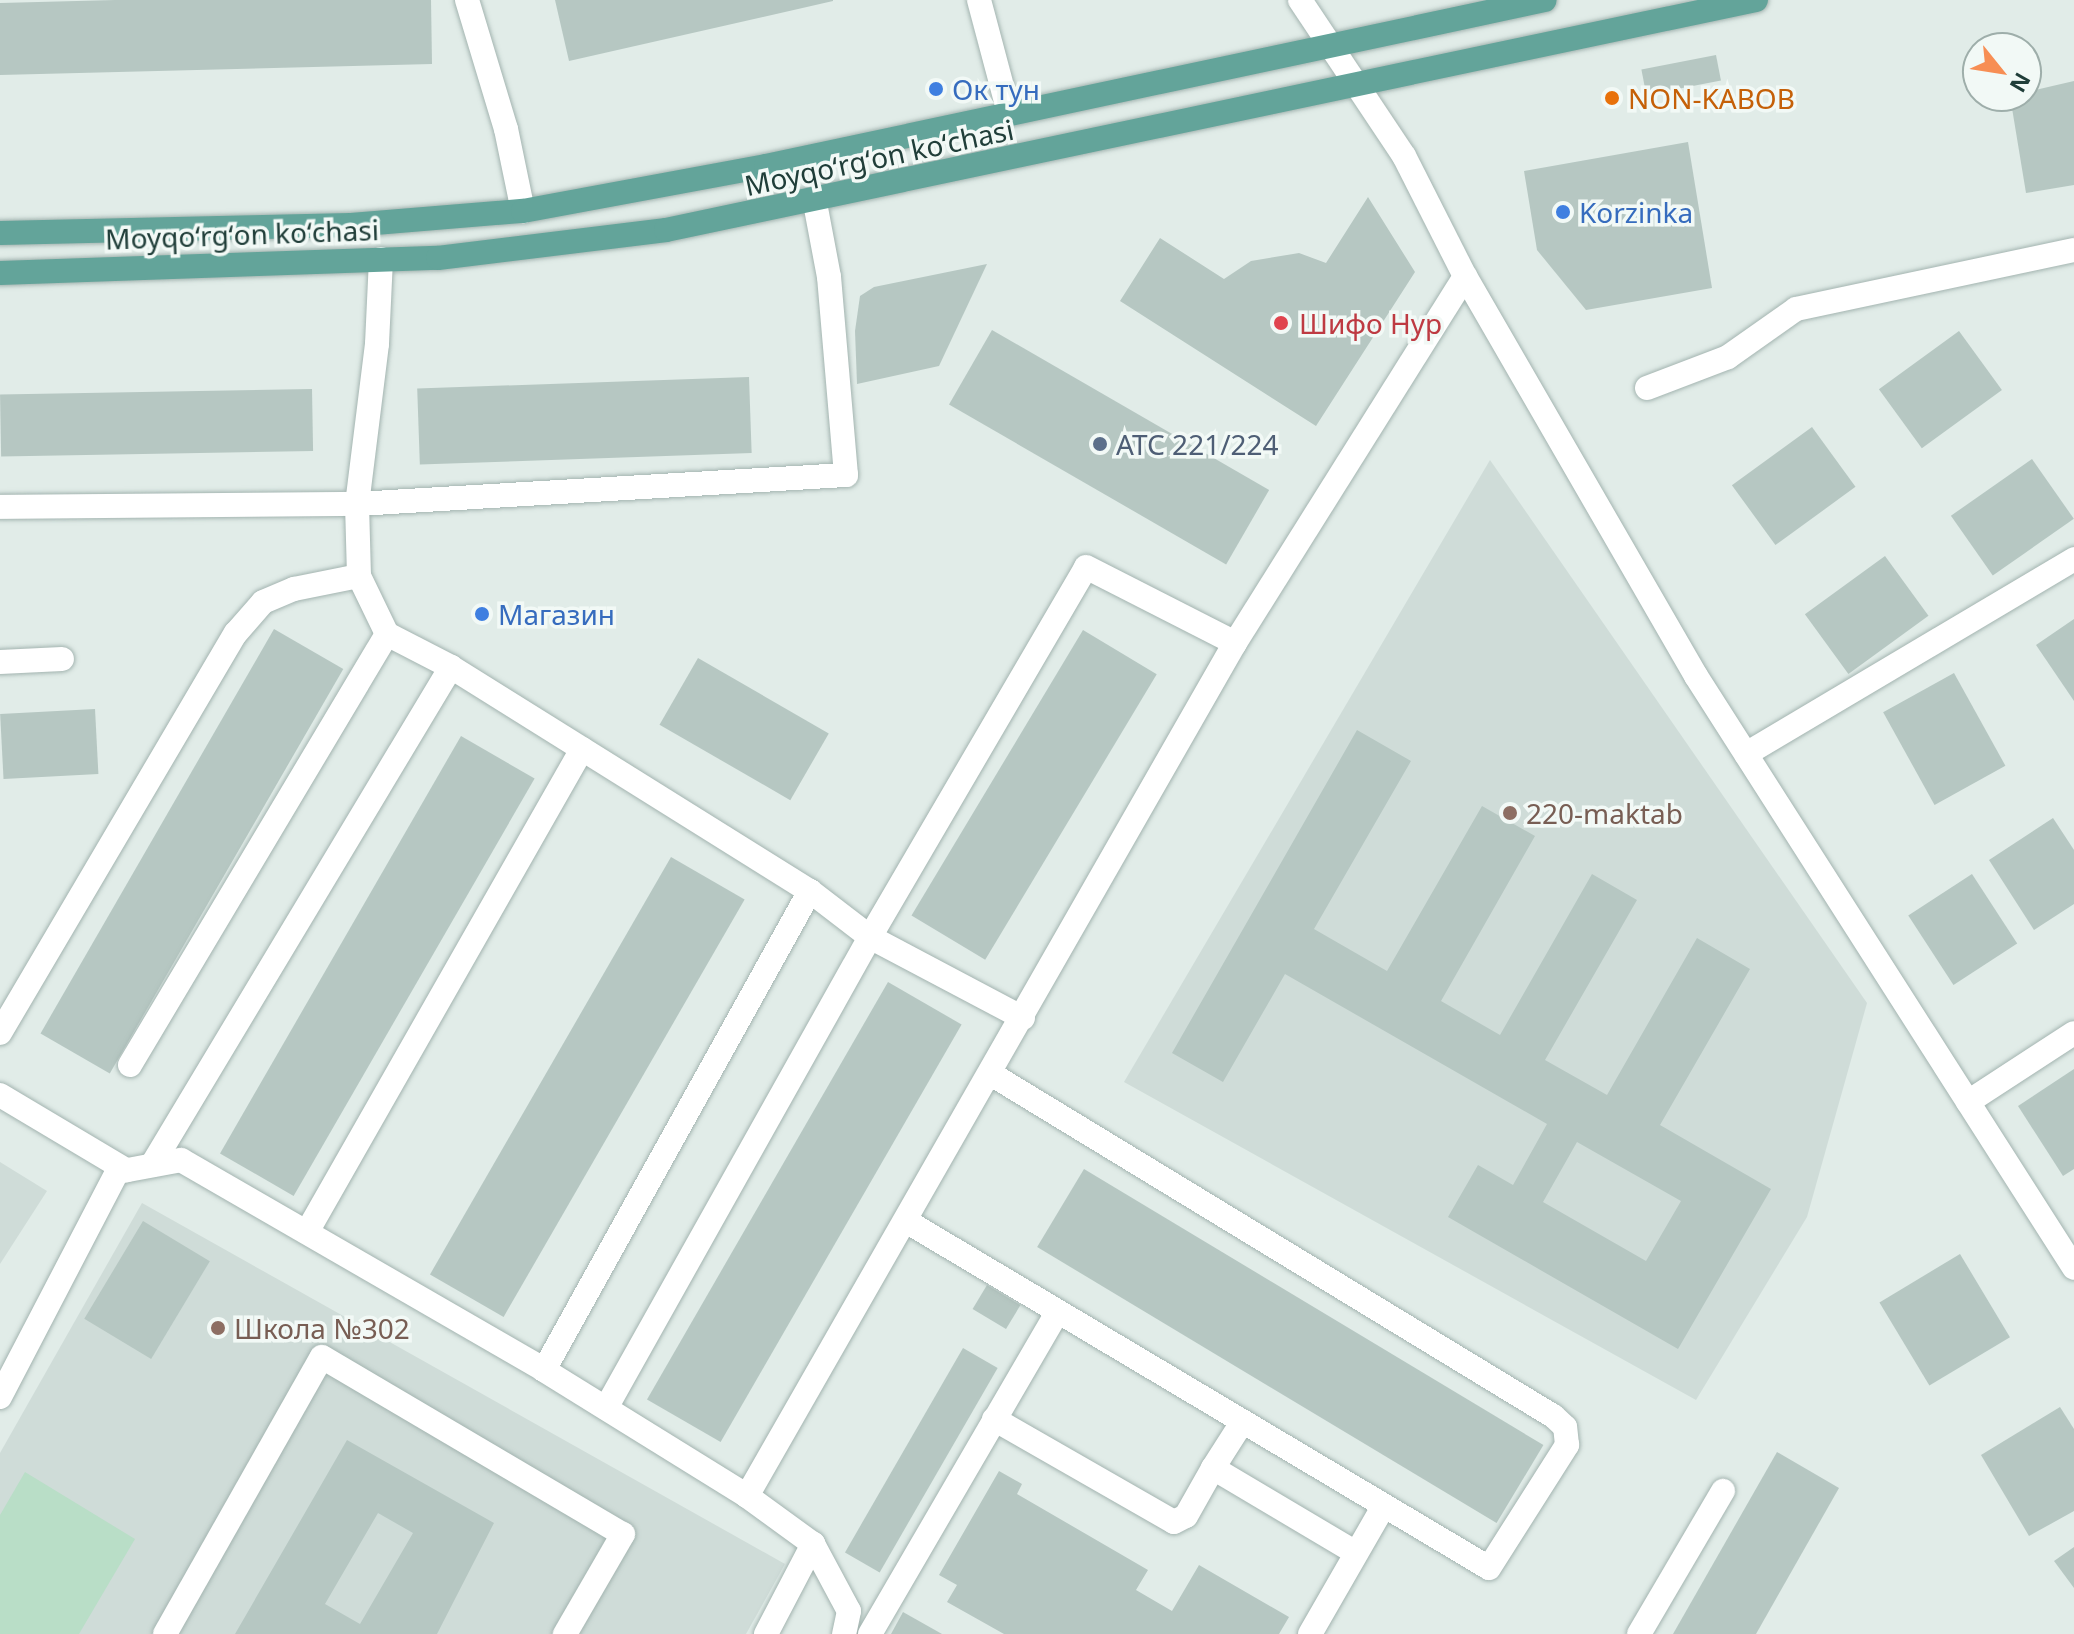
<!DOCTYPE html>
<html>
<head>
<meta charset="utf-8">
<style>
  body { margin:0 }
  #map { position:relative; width:2074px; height:1634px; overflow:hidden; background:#e1ece8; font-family:"Noto Sans",sans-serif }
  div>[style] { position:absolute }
  .built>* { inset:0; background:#cfdcd8 }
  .green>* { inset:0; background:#b9dec7 }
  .building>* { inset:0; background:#b6c7c2; transform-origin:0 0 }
  .roads { filter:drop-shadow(0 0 2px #a3b4b0) drop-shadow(0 0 2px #a3b4b0) }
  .minor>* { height:24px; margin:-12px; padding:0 12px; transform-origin:12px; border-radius:12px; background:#fff }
  .major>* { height:24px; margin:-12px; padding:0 12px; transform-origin:12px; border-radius:12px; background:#63a49a }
  .dots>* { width:22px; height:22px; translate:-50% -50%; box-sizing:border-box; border:4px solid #f2f9f6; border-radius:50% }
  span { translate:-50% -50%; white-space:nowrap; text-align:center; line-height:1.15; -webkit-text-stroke:7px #f2f9f6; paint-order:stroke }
  .shop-label { font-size:28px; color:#366cbe }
  .left { translate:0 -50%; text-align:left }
  .food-label { font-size:28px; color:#c56008 }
  .street-label { font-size:28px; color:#203e39 }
  .health-label { font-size:28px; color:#be3a42 }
  .service-label { font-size:28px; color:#4e5e75 }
  .education-label { font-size:28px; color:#785e54 }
  .north { position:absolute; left:1962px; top:32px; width:80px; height:80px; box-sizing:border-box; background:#f2f9f6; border:2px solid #9eaeaa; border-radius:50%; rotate:120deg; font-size:22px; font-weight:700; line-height:32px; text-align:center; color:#203e39 }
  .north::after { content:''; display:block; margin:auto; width:28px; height:36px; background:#f78e54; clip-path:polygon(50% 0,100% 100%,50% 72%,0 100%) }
</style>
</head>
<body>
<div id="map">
  <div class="built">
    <div style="clip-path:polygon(1490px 460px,1867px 1003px,1807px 1217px,1696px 1400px,1124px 1082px)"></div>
    <div style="clip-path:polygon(0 1162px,47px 1191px,0 1264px)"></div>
    <div style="clip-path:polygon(142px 1203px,785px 1564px,746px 1634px,0 1634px,0 1453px)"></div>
  </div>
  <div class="green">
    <div style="clip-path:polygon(25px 1472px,135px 1539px,79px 1634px,0 1634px,0 1515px)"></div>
  </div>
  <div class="building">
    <div style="clip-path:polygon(115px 0,431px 0,432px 64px,0 75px,0 3px)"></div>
    <div style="clip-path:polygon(555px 0,833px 0,833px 1px,569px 61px)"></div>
    <div style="left:1716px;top:55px;width:26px;height:76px;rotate:79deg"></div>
    <div style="clip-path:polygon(2074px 81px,2074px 185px,2026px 193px,2010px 96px)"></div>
    <div style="clip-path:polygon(1688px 142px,1712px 288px,1586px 310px,1537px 250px,1524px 171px)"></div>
    <div style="clip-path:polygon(1368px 197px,1415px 272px,1316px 426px,1120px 301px,1160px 238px,1224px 279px,1251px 261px,1299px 253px,1326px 263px)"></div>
    <div style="clip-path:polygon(987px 264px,939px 366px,857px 384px,855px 331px,860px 296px,874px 287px)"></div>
    <div style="left:992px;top:330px;width:320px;height:86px;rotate:30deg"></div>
    <div style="left:1959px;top:331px;width:73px;height:99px;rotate:54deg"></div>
    <div style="left:749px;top:377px;width:76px;height:332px;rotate:88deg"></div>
    <div style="left:312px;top:389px;width:62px;height:312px;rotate:89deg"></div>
    <div style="left:1812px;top:427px;width:74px;height:99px;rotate:54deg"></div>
    <div style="left:2032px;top:459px;width:73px;height:99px;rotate:55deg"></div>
    <div style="left:1885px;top:556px;width:74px;height:99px;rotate:54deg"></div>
    <div style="clip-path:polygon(2074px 619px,2074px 701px,2036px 645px)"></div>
    <div style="left:274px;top:629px;width:80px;height:467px;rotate:30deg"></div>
    <div style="left:1083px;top:630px;width:86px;height:333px;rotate:31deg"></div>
    <div style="left:698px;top:658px;width:151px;height:77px;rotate:30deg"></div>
    <div style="left:1954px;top:673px;width:106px;height:81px;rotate:61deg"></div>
    <div style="left:95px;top:709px;width:65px;height:95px;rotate:87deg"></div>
    <div style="clip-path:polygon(evenodd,1357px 730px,1411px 761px,1314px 929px,1387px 971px,1482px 806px,1535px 836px,1441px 1001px,1500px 1035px,1592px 874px,1637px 900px,1545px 1060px,1607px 1095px,1697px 938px,1750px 969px,1660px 1125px,1771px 1189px,1678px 1349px,1448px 1217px,1478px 1165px,1513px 1185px,1547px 1124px,1285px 974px,1223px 1082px,1172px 1053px,1357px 730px,1577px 1142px,1681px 1201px,1646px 1261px,1543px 1202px,1577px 1142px)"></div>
    <div style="left:461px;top:736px;width:85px;height:482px;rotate:30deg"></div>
    <div style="clip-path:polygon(2053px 818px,2074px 850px,2074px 904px,2034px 930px,1989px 860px)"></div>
    <div style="left:671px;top:857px;width:85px;height:482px;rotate:30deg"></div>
    <div style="left:1972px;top:874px;width:83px;height:76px;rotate:57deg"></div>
    <div style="left:888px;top:982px;width:85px;height:482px;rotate:30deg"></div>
    <div style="clip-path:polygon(2074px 1069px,2074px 1169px,2063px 1176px,2018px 1106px)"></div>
    <div style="left:1084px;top:1169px;width:536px;height:91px;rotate:31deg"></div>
    <div style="left:143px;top:1221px;width:78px;height:114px;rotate:31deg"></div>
    <div style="left:1960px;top:1254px;width:97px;height:94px;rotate:59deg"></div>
    <div style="left:987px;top:1285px;width:39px;height:28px;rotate:31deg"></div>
    <div style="left:963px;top:1348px;width:40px;height:236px;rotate:30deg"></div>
    <div style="clip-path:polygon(2060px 1407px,2074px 1429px,2074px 1511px,2029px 1536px,1981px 1455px)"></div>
    <div style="clip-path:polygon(evenodd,347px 1440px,494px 1523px,437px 1634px,235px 1634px,347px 1440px,378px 1513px,413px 1533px,360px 1624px,325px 1604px,378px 1513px)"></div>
    <div style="clip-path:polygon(1777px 1452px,1839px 1488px,1756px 1634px,1673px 1634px)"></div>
    <div style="clip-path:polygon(999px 1471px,1022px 1484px,1017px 1494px,1148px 1570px,1136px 1590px,1172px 1611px,1199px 1565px,1289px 1617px,1279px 1634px,1004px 1634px,947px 1602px,957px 1585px,939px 1575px)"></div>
    <div style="clip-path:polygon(2074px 1547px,2074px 1588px,2054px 1561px)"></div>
    <div style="clip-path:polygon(903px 1612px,942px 1634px,891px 1634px)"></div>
  </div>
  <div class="roads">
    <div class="minor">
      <div style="left:467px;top:0;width:135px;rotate:73.2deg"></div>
      <div style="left:506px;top:129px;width:84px;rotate:78.3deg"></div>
      <div style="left:979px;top:0;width:117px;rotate:75.1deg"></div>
      <div style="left:1300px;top:0;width:187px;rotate:56.3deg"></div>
      <div style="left:1404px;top:156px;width:135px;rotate:63.1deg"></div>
      <div style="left:1465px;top:276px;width:462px;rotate:60deg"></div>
      <div style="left:1696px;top:676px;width:702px;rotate:57.44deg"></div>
      <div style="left:381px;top:259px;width:85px;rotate:92.7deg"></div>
      <div style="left:377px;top:344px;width:161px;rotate:97.1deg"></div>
      <div style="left:357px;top:504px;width:72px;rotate:88.4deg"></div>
      <div style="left:359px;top:576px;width:64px;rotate:64.2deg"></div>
      <div style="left:387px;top:634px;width:72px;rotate:27.3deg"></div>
      <div style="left:451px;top:667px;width:423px;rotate:32deg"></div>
      <div style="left:810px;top:891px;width:76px;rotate:37.5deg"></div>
      <div style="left:870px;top:937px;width:540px;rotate:119.27deg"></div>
      <div style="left:1647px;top:388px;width:87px;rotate:-20.9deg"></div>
      <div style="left:1728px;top:357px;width:83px;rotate:-35.2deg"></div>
      <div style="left:1796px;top:309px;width:284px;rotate:-12deg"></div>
      <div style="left:0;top:507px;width:357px;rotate:-0.5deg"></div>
      <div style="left:357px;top:504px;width:490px;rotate:-3.4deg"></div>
      <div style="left:846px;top:475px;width:199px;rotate:-94.9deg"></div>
      <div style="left:829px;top:277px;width:75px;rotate:-100.7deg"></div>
      <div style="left:0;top:662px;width:62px;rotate:-2.8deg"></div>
      <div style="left:1746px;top:754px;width:382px;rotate:-30.7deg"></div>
      <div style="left:1023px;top:1018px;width:173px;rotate:-152.1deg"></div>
      <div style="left:870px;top:937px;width:428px;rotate:-59.7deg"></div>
      <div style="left:1086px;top:567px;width:167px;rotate:27deg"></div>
      <div style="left:0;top:1033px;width:464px;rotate:-59.5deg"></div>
      <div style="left:236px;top:633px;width:41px;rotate:-48.9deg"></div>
      <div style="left:263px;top:602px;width:34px;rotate:-23deg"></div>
      <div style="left:294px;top:589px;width:66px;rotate:-11.3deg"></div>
      <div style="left:130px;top:1065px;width:502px;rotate:-59.19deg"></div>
      <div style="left:0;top:1095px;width:147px;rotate:30.8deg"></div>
      <div style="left:1968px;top:1102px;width:126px;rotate:-33.1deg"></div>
      <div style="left:152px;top:1165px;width:581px;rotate:-59.02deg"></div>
      <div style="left:906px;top:1221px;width:678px;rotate:30.76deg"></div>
      <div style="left:1489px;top:1568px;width:146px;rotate:-57.6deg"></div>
      <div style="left:1567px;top:1445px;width:18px;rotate:-96deg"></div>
      <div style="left:1565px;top:1427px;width:16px;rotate:-137deg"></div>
      <div style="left:1553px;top:1416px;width:658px;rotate:-148.68deg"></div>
      <div style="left:307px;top:1232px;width:556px;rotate:-60.34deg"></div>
      <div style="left:544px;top:1370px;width:548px;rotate:-60.96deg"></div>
      <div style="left:0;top:1397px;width:254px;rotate:-62.5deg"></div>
      <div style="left:117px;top:1172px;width:65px;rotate:-10.6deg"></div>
      <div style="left:181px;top:1160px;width:419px;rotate:30deg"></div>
      <div style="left:544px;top:1370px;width:239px;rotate:31.8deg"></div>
      <div style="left:747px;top:1496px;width:82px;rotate:36deg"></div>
      <div style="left:813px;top:1544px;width:76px;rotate:61.8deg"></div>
      <div style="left:849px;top:1611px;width:24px;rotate:102deg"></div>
      <div style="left:994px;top:1419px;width:207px;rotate:29.8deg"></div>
      <div style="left:1174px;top:1522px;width:13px;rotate:-27deg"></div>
      <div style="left:1186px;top:1516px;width:55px;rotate:-60.6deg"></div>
      <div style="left:1213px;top:1468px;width:166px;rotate:30.7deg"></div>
      <div style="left:1213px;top:1468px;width:52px;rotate:-57.5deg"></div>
      <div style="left:747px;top:1496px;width:983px;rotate:-60.23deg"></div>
      <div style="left:1235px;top:643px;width:433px;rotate:-57.9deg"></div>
      <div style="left:165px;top:1634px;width:318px;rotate:-60.5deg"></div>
      <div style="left:322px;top:1357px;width:349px;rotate:30.5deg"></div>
      <div style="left:623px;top:1534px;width:116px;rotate:120.1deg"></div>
      <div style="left:766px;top:1634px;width:102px;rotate:-62.4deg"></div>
      <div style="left:870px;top:1634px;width:370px;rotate:-59.8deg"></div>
      <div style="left:1310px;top:1634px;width:144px;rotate:-60.1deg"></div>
      <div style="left:1639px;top:1634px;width:166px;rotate:-59.6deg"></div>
    </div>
    <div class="major">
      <div style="left:0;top:233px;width:351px;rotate:-1.3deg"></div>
      <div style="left:351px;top:225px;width:173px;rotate:-4.7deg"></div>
      <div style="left:523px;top:211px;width:247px;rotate:-10.5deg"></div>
      <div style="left:766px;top:166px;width:796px;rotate:-12.03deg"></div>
      <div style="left:0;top:273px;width:438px;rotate:-2deg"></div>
      <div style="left:438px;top:258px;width:230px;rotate:-7deg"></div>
      <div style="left:666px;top:230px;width:1114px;rotate:-11.92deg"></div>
    </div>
  </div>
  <div class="dots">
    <div style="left:936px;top:89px;background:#3f7fe0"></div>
    <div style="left:1612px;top:98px;background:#e8710a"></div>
    <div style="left:1563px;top:212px;background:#3f7fe0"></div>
    <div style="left:1281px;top:323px;background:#e0444e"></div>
    <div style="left:1100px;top:444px;background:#5c6f8a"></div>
    <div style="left:482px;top:614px;background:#3f7fe0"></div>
    <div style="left:1510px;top:813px;background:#8d6e63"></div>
    <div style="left:218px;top:1328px;background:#8d6e63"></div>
  </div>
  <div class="shop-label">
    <span class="left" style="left:952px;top:89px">Ок тун</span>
    <span class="left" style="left:1579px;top:212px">Korzinka</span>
    <span class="left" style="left:498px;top:614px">Магазин</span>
  </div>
  <div class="food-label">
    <span class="left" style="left:1628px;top:98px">NON-KABOB</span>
  </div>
  <div class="street-label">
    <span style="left:879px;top:157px;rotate:-12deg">Moyqoʻrgʻon koʻchasi</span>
    <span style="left:242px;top:234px;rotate:-2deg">Moyqoʻrgʻon koʻchasi</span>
  </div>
  <div class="health-label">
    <span class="left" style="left:1299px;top:323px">Шифо Нур</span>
  </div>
  <div class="service-label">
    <span class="left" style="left:1116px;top:444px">АТС 221/224</span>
  </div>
  <div class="education-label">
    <span class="left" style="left:1526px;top:813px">220-maktab</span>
    <span class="left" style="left:234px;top:1328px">Школа №302</span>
  </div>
  <div class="north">N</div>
</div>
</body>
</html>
